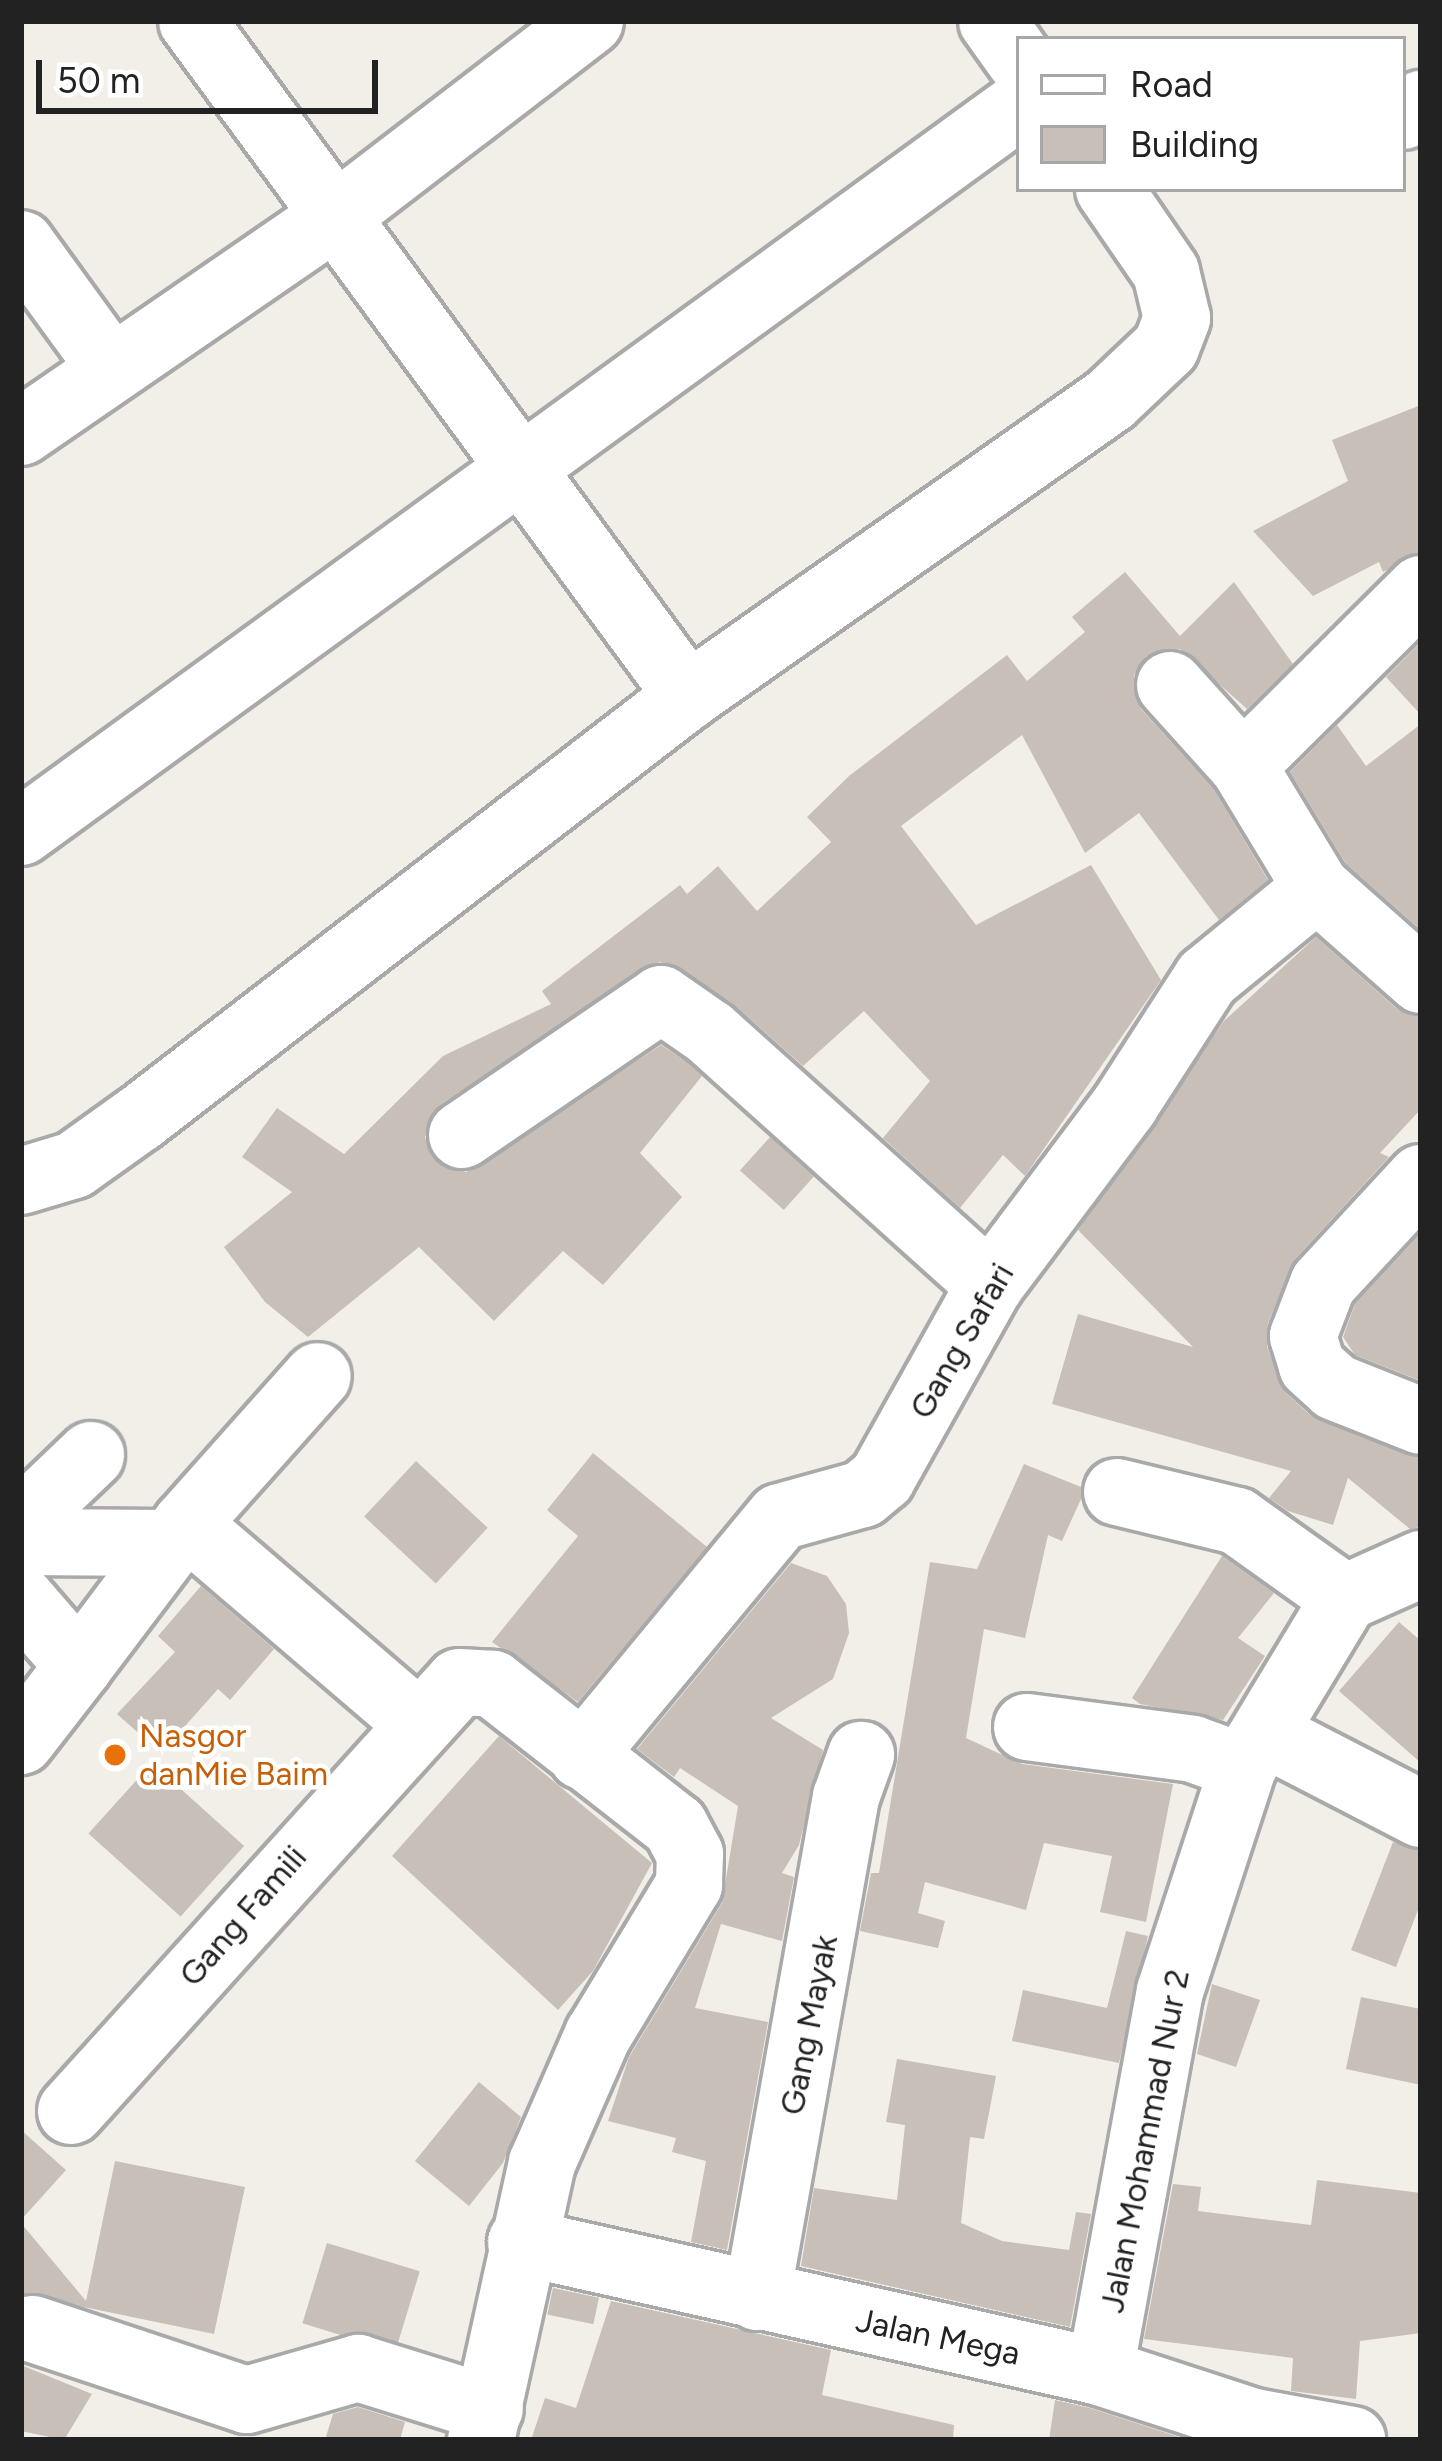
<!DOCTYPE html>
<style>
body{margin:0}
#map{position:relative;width:1442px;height:2461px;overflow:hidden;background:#f2efe9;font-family:Figtree,sans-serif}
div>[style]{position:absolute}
.building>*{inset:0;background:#c7bfb8;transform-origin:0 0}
.roads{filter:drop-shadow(3px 0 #a9a9a9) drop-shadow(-3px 0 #a9a9a9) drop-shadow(0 3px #a9a9a9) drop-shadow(0 -3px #a9a9a9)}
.minor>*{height:66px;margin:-33px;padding:0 33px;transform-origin:33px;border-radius:33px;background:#fff}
.dots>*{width:33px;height:33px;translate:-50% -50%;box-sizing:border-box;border:6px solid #fff;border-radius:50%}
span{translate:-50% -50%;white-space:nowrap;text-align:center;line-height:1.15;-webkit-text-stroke:9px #fff;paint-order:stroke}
.street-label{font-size:33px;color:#222}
.food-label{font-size:33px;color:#c56008}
.left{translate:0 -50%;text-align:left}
.frame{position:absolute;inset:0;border:24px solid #222;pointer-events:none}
.legend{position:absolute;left:1016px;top:36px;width:390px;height:156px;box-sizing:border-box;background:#fff;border:3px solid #a7a7a7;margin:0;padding:15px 21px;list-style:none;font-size:36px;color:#222}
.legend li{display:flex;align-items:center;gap:24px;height:60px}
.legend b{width:60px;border:3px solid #a7a7a7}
.scale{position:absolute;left:36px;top:60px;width:342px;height:54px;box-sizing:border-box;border:6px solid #222;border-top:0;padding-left:15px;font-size:36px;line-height:42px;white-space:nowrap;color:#222;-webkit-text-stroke:9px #fff;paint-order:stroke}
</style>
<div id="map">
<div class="building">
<div style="clip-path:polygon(1421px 405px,1421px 553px,1383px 572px,1379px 562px,1313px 596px,1253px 531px,1348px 481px,1332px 440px)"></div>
<div style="clip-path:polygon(1125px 572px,1180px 636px,1234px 582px,1293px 664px,1247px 709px,1180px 649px,1146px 656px,1134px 675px,1141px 709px,1213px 788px,1268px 880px,1219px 920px,1139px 813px,1085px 853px,1022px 735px,901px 826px,976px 925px,1091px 865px,1161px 980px,1025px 1176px,1003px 1155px,960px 1208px,883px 1138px,930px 1081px,864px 1011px,803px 1066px,731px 1002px,660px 962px,441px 1104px,425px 1137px,432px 1157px,466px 1172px,661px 1045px,687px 1062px,702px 1076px,640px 1153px,682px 1197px,603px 1285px,563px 1251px,494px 1321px,419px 1247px,308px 1337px,265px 1302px,224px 1247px,292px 1192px,242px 1157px,277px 1108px,344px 1154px,443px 1056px,551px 1004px,542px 991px,680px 885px,687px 894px,718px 866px,757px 911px,831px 842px,807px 817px,849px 776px,1007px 655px,1027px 681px,1085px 632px,1072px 617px)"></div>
<div style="clip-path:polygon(1421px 642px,1421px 715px,1386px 677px)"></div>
<div style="clip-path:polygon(1421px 724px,1421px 930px,1346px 864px,1290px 772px,1337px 725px,1366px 766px)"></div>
<div style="clip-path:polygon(1316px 937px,1396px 1008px,1421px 1016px,1421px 1109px,1380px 1153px,1389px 1157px,1295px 1259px,1268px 1323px,1267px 1347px,1286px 1393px,1310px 1415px,1421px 1458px,1421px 1527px,1410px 1529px,1348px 1478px,1333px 1525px,1288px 1511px,1269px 1498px,1291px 1471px,1052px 1404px,1078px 1314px,1193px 1347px,1078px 1230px,1224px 1021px)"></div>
<div style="left:770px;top:1137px;width:59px;height:45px;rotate:42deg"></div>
<div style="clip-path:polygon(1421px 1233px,1421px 1381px,1355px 1355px,1343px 1337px,1355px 1304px)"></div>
<div style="clip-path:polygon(593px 1453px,707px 1547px,578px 1702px,492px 1642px,578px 1536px,547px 1510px)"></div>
<div style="left:416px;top:1461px;width:98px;height:76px;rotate:43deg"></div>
<div style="clip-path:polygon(1024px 1464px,1081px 1487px,1081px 1499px,1062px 1541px,1048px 1535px,1025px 1638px,984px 1629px,966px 1738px,1022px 1764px,1173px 1784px,1146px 1922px,1100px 1912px,1112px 1856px,1044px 1843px,1026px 1910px,925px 1882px,918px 1913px,945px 1921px,938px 1948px,860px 1931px,871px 1873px,879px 1873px,930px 1562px,977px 1569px)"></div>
<div style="clip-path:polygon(1222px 1556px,1274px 1593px,1238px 1638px,1265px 1656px,1223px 1720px,1140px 1704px,1132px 1698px)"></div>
<div style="clip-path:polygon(791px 1563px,827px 1576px,846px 1604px,849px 1633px,833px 1679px,771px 1718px,823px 1750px,799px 1845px,782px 1873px,794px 1877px,782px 1941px,721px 1924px,695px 2008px,768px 2022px,727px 2250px,691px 2242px,706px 2161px,672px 2152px,676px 2138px,608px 2121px,629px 2057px,722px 1903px,738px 1806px,680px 1768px,674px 1777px,637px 1749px)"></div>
<div style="clip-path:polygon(201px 1586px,274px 1649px,230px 1700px,218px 1689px,161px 1753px,117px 1714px,175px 1652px,158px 1636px)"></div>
<div style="clip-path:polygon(1399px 1622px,1421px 1641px,1421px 1763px,1339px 1691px)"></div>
<div style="clip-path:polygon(499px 1736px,652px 1863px,593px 1971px,558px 2010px,392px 1856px)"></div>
<div style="left:152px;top:1763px;width:124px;height:95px;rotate:42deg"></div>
<div style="clip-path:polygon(1393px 1842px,1421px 1851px,1421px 1902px,1396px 1967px,1351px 1950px)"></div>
<div style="clip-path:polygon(1126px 1931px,1148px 1936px,1119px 2063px,1012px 2041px,1023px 1990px,1107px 2008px)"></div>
<div style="clip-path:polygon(1212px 1984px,1260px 2000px,1236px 2067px,1197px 2054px)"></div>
<div style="clip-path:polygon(1361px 1997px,1421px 2009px,1421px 2085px,1346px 2069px)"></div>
<div style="clip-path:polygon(897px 2059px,996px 2076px,984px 2139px,970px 2137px,961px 2223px,1002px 2241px,1069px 2250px,1076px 2212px,1091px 2214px,1070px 2327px,801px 2266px,814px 2188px,897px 2200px,905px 2125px,886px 2122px)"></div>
<div style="clip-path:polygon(479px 2082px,521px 2117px,503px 2163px,469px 2206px,415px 2161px)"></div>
<div style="clip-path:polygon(21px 2130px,66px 2170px,21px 2220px)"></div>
<div style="clip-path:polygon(115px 2161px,245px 2187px,214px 2334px,21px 2294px,21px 2223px,86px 2301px)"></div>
<div style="clip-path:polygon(1317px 2180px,1421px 2193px,1421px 2333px,1360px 2341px,1356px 2399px,1291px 2391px,1293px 2358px,1144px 2339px,1173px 2184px,1201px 2187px,1198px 2211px,1311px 2225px)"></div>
<div style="left:327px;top:2243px;width:97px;height:84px;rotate:17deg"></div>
<div style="left:553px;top:2288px;width:47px;height:27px;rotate:12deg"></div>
<div style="clip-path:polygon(611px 2301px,831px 2350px,822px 2395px,954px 2425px,953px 2440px,531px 2440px,545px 2398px,576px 2408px)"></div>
<div style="clip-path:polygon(21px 2365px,92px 2394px,64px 2440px,21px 2431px)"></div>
<div style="clip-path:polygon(1055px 2400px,1090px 2408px,1188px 2440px,1049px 2440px)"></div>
<div style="clip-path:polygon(358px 2407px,405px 2422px,400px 2440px,325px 2440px,333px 2414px)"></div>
</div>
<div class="roads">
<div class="minor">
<div style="left:192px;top:21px;width:838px;rotate:53.69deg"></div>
<div style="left:992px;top:21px;width:47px;rotate:54.6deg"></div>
<div style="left:1403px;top:116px;width:22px;rotate:-34deg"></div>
<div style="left:21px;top:244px;width:153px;rotate:54deg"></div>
<div style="left:21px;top:432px;width:387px;rotate:-34.5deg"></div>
<div style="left:340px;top:213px;width:315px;rotate:-37.5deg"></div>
<div style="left:1421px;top:589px;width:251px;rotate:135.2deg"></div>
<div style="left:1243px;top:766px;width:143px;rotate:58.8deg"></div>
<div style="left:1317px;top:888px;width:139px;rotate:41.5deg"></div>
<div style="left:1170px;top:685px;width:109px;rotate:48deg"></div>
<div style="left:21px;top:832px;width:1234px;rotate:-36.03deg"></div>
<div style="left:462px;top:1135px;width:241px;rotate:-34.3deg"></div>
<div style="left:661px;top:999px;width:60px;rotate:34.8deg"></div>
<div style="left:710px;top:1033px;width:377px;rotate:42deg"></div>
<div style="left:1421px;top:1178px;width:144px;rotate:132.8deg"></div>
<div style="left:1323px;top:1284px;width:56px;rotate:111deg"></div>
<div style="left:1303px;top:1336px;width:31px;rotate:73deg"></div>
<div style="left:1312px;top:1366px;width:31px;rotate:42deg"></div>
<div style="left:1335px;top:1387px;width:92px;rotate:21.6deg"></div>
<div style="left:21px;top:1181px;width:55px;rotate:-16.8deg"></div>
<div style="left:74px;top:1165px;width:81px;rotate:-35.5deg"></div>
<div style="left:140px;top:1118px;width:692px;rotate:-37.6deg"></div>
<div style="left:688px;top:696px;width:515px;rotate:-35.05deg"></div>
<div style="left:1110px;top:400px;width:77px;rotate:-43.4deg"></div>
<div style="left:1166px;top:347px;width:31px;rotate:-69deg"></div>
<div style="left:1177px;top:318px;width:47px;rotate:-103.4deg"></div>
<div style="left:1166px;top:272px;width:101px;rotate:-124.5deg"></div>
<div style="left:1117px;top:1492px;width:123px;rotate:13.6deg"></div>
<div style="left:1237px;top:1521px;width:133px;rotate:35.5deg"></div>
<div style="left:21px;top:1522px;width:97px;rotate:-43.7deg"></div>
<div style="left:186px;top:1524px;width:198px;rotate:-48.3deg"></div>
<div style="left:21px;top:1542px;width:148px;rotate:0.4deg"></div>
<div style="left:21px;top:1599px;width:89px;rotate:49.1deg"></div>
<div style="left:79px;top:1666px;width:95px;rotate:127.7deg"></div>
<div style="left:79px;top:1666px;width:178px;rotate:-53deg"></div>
<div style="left:186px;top:1524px;width:303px;rotate:40.6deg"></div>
<div style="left:1027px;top:1727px;width:167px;rotate:7.5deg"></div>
<div style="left:1193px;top:1749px;width:53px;rotate:19.8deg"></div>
<div style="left:1266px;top:1734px;width:174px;rotate:27.3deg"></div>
<div style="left:582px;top:1756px;width:310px;rotate:-50.4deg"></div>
<div style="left:780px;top:1517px;width:86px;rotate:-15.5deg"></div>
<div style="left:863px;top:1494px;width:25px;rotate:-40deg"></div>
<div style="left:882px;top:1478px;width:221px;rotate:-60.8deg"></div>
<div style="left:990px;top:1285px;width:225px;rotate:-53.1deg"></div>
<div style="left:1125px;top:1105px;width:151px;rotate:-57.2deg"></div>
<div style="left:1207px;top:978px;width:142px;rotate:-39.3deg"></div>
<div style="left:71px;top:2111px;width:578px;rotate:-47.87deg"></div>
<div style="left:459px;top:1682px;width:34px;rotate:3deg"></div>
<div style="left:493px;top:1684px;width:231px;rotate:38deg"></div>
<div style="left:675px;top:1826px;width:32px;rotate:62deg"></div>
<div style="left:690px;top:1854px;width:31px;rotate:92deg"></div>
<div style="left:689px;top:1885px;width:175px;rotate:121.2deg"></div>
<div style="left:598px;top:2035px;width:140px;rotate:113.6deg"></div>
<div style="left:542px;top:2163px;width:284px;rotate:102.4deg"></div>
<div style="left:521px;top:2242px;width:593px;rotate:12.65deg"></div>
<div style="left:1100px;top:2372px;width:162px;rotate:18deg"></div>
<div style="left:1254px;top:2422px;width:100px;rotate:10.4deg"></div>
<div style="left:757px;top:2297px;width:508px;rotate:-79.91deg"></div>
<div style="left:846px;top:1797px;width:45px;rotate:-70.3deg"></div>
<div style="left:33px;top:2329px;width:225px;rotate:18.4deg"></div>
<div style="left:247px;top:2400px;width:116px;rotate:-16.1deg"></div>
<div style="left:358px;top:2368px;width:138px;rotate:17.3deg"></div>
<div style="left:1100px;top:2372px;width:387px;rotate:-79.6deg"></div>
<div style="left:1170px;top:1991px;width:236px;rotate:-71.9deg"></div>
<div style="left:1243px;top:1767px;width:197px;rotate:-58.9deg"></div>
<div style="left:1345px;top:1598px;width:83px;rotate:-24.1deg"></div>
</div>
</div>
<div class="dots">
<div style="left:115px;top:1755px;background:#e8710a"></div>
</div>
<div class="street-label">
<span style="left:962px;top:1341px;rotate:-60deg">Gang Safari</span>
<span style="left:243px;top:1916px;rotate:-49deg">Gang Famili</span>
<span style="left:809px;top:2025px;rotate:-79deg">Gang Mayak</span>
<span style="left:1145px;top:2141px;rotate:-79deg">Jalan Mohammad Nur 2</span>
<span style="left:938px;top:2337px;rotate:12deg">Jalan Mega</span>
</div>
<div class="food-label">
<span class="left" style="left:139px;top:1755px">Nasgor<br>danMie Baim</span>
</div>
<div class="frame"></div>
<ul class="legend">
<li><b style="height:15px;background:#fff"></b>Road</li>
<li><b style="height:33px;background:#c7bfb8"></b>Building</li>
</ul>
<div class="scale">50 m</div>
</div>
